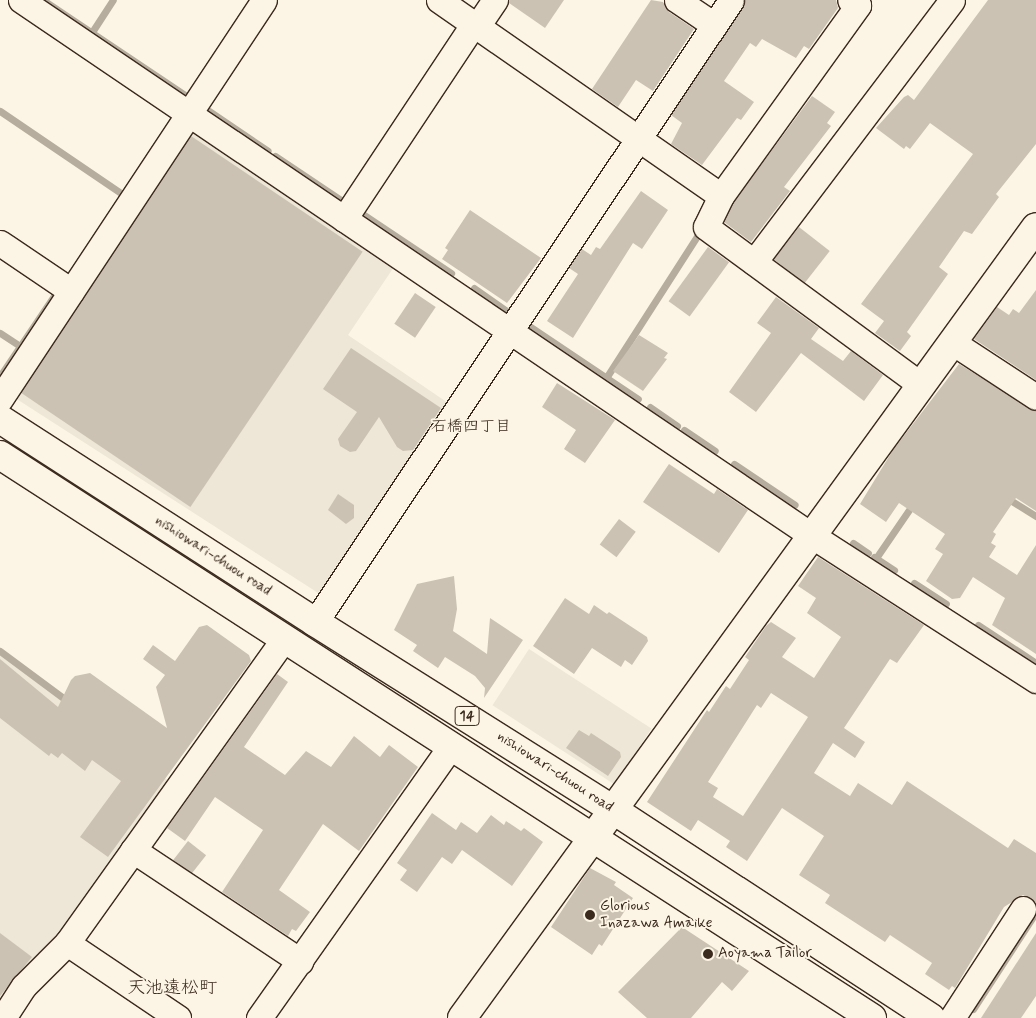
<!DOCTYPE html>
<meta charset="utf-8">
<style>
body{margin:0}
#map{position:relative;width:1036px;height:1018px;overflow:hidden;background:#fcf5e5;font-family:Mynerve,"Klee One",sans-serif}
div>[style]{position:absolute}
.built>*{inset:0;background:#eee6d6;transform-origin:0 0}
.stream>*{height:7px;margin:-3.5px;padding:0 3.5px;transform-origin:3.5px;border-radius:3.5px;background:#b7ad9e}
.building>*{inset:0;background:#ccc2b3;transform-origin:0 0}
.roads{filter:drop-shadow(1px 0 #3b2a1e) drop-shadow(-1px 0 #3b2a1e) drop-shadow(0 1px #3b2a1e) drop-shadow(0 -1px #3b2a1e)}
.minor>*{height:25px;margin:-12.5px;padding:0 12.5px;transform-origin:12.5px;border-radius:12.5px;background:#fcf5e5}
.tertiary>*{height:28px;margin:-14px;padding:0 14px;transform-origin:14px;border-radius:14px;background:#fcf5e5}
.primary>*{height:28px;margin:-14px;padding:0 14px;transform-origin:14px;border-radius:14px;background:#fcf5e5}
.dots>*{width:14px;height:14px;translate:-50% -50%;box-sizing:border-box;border:2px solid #fcf5e5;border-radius:50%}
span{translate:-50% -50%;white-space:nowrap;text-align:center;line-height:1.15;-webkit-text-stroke:4px #fcf5e5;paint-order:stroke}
.shield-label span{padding:1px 4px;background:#fcf5e5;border:1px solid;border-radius:4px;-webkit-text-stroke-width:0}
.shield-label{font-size:14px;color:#3b2a1e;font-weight:700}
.street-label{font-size:15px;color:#3b2a1e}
.poi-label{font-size:15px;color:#3b2a1e}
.left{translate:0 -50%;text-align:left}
.neighbourhood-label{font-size:16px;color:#3b2a1e}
.quarter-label{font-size:18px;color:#3b2a1e}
</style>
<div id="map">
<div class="built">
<div style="clip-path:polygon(193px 127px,396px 264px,348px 335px,454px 407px,326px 598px,12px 396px)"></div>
<div style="left:529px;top:649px;width:146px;height:67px;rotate:33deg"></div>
<div style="clip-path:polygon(0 654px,174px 785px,69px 931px,0 1006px)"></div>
</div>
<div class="stream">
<div style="left:43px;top:0;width:171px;rotate:33.8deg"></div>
<div style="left:92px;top:32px;width:38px;rotate:-57deg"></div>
<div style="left:203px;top:107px;width:78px;rotate:34.1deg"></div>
<div style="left:0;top:111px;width:148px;rotate:34.2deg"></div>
<div style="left:275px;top:156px;width:83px;rotate:33.7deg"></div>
<div style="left:358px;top:211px;width:112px;rotate:33.7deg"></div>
<div style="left:474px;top:288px;width:42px;rotate:35.2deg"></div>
<div style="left:529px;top:326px;width:131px;rotate:33.8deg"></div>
<div style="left:0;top:333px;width:24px;rotate:33deg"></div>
<div style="left:0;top:376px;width:99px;rotate:-56.1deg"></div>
<div style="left:606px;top:378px;width:176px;rotate:-57.3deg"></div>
<div style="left:650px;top:407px;width:33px;rotate:35deg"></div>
<div style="left:684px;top:430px;width:37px;rotate:34deg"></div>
<div style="left:734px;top:464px;width:73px;rotate:33.9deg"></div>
<div style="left:1007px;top:498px;width:34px;rotate:32deg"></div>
<div style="left:853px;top:543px;width:18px;rotate:34deg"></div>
<div style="left:874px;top:557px;width:24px;rotate:33deg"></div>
<div style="left:876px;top:558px;width:65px;rotate:-55.6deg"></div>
<div style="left:914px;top:583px;width:38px;rotate:33deg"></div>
<div style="left:978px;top:625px;width:69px;rotate:33.2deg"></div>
<div style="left:0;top:651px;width:87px;rotate:36.6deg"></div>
<div style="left:973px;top:1009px;width:116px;rotate:-57deg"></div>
</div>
<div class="building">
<div style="clip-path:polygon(509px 0,564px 0,545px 28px,509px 3px)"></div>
<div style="clip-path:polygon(651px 0,663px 2px,669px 12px,694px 29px,653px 91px,636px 80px,618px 107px,592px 89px)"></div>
<div style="clip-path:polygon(745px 0,836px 0,838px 8px,809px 49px,804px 46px,796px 58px,762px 39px,756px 47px,750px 43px,724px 81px,754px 102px,741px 120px,737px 118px,702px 165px,671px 144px,682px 123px,671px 115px)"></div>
<div style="clip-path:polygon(988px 0,1036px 0,1036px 144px,996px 194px,999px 197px,972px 234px,964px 231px,939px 267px,948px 274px,907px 332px,911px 336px,900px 351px,875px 333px,884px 321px,861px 304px,973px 154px,930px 123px,910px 149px,906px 146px,904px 149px,876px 128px,904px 97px,908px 95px,914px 100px)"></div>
<div style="clip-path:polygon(812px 96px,835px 112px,827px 123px,831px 126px,784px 187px,790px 191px,751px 242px,724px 222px,733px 203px)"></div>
<div style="left:191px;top:136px;width:207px;height:308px;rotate:34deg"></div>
<div style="clip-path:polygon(641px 191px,668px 210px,642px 249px,633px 243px,573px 338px,547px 321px,578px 274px,569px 268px,582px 249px,591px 255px,596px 247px,600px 249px)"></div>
<div style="clip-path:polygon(470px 210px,541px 258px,507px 303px,442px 259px,448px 250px,445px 248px)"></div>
<div style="left:799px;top:227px;width:39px;height:41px;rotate:38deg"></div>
<div style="left:708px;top:247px;width:26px;height:67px;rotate:36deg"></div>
<div style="clip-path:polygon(1036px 290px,1036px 380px,974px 339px,997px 307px,1009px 315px,1013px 309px,1019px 313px)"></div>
<div style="left:415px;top:293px;width:25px;height:37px;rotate:34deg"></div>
<div style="clip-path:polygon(776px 297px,819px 328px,811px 339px,843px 361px,851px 351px,883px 375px,864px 401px,801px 353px,756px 412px,729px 392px,771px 333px,757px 323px)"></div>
<div style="clip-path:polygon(639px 335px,668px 353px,664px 358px,667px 359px,643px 391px,613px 371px)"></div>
<div style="clip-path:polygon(351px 348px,441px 408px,413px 450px,403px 451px,397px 447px,379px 417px,356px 451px,350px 452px,340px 446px,338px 439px,357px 412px,323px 389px)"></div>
<div style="clip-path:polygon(959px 364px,1036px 411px,1036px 511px,1016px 498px,993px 532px,996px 534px,991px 543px,996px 546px,989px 557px,1017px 575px,1036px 545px,1036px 654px,992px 625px,1005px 598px,973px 577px,960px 598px,952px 599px,926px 581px,943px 554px,935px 549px,945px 534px,899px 503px,886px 522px,860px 504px,893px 450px)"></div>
<div style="clip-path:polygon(557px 383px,615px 420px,585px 463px,564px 449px,576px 430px,542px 407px)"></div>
<div style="clip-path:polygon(669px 464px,714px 494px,717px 489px,748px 510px,719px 553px,643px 502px)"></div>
<div style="clip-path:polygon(338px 494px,354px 505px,354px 518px,346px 524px,328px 510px)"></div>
<div style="left:619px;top:519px;width:21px;height:32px;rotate:37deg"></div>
<div style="clip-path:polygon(evenodd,818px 557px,924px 625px,897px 663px,890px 659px,844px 728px,865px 742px,855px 758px,833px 743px,814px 773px,850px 796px,858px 783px,892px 805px,907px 781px,1008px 848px,1014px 839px,1036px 853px,1036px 903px,1023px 895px,1004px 907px,955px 988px,952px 986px,949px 990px,925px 974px,932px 963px,890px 935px,885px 942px,825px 903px,830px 895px,799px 875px,824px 836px,782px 808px,747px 861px,726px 847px,730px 841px,698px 820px,691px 831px,647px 802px,707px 710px,709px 712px,726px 686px,730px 689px,749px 660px,745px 657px,766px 626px,771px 622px,796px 638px,782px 657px,814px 678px,841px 637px,807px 613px,816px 598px,798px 586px,818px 557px,771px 693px,808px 717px,743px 816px,713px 797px,718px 788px,708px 782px,757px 705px,761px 708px,771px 693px)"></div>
<div style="clip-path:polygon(454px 576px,457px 609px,453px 631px,487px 654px,490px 618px,523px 640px,484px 698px,485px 688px,475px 676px,445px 657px,438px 668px,413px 651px,417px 645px,394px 630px,417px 584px)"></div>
<div style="clip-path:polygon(565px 598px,589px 614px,594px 605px,607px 614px,609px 612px,647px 637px,648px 641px,632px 665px,625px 660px,621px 667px,592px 648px,574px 674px,533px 646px)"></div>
<div style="clip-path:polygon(207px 625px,249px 655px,251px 661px,108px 857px,80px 837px,121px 781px,92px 760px,85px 771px,62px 753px,58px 758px,51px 753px,49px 756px,0 718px,0 659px,58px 707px,71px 680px,75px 676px,90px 673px,167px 728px,156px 687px,165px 675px,143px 659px,153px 645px,175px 661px,199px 627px)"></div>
<div style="clip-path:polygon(277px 674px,288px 682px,244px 747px,285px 775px,306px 751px,331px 767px,354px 736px,380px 757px,389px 745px,418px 767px,359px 851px,323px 824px,279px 890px,310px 912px,296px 931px,292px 929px,288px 936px,222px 892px,263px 830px,215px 797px,185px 841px,167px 828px)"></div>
<div style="clip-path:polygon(579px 730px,589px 736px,591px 733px,620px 752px,621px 757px,608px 776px,566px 748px)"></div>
<div style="clip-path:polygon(432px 813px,456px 830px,461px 822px,477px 833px,491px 815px,504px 825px,506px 821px,521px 831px,524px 828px,543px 842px,512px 886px,462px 850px,452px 864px,442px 857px,417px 892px,400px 880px,407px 870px,397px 863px)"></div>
<div style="left:188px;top:841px;width:23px;height:24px;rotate:38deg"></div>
<div style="clip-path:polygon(590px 868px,616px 882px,614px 885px,633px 898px,602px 946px,599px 944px,592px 955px,551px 927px)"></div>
<div style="clip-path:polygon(682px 927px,749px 971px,732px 991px,722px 982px,691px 1018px,647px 1018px,618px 992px)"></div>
<div style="clip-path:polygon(0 933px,32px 957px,0 996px)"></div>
<div style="clip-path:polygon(1036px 933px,1036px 996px,1021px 1018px,981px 1018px)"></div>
</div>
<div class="roads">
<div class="minor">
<div style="left:21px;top:0;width:954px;rotate:34.11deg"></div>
<div style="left:811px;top:535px;width:268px;rotate:32.8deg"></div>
<div style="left:439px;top:0;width:343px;rotate:34.8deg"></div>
<div style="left:721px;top:196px;width:34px;rotate:116deg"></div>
<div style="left:706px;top:227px;width:267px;rotate:36.3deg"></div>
<div style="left:677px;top:0;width:45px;rotate:34deg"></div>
<div style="left:476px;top:28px;width:34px;rotate:-56deg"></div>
<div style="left:721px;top:196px;width:235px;rotate:-54.3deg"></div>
<div style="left:858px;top:5px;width:9px;rotate:-148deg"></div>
<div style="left:344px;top:219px;width:233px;rotate:-56.4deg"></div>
<div style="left:0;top:243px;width:86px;rotate:34.1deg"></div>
<div style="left:754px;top:262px;width:328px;rotate:-52.9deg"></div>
<div style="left:952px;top:342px;width:100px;rotate:33.2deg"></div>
<div style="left:0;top:399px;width:478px;rotate:-56.5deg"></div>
<div style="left:315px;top:622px;width:748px;rotate:-56.22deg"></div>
<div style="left:133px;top:850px;width:201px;rotate:33.6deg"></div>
<div style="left:67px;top:943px;width:134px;rotate:34deg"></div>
<div style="left:3px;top:1018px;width:38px;rotate:-57deg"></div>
<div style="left:24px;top:986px;width:61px;rotate:-45deg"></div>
<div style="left:67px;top:943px;width:374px;rotate:-54.5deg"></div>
<div style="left:259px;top:1018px;width:332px;rotate:-54.8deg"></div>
<div style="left:952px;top:1018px;width:130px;rotate:-56.9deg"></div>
</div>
<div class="tertiary">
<div style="left:462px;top:1018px;width:977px;rotate:-54.03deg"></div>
</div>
<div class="primary">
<div style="left:0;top:419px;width:375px;rotate:32.8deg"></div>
<div style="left:315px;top:622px;width:351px;rotate:32.2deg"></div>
<div style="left:612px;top:809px;width:381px;rotate:33.2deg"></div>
<div style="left:0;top:455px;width:1038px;rotate:32.85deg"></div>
</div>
</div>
<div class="dots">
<div style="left:590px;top:915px;background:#3b2a1e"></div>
<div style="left:708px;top:954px;background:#3b2a1e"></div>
</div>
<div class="shield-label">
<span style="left:467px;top:716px">14</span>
</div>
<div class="street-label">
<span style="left:213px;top:556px;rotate:33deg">nishiowari-chuou road</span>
<span style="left:555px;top:772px;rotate:33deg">nishiowari-chuou road</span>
</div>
<div class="poi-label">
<span class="left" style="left:600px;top:915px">Glorious<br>Inazawa Amaike</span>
<span class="left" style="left:718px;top:954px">Aoyama Tailor</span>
</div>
<div class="neighbourhood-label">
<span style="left:471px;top:427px">石橋四丁目</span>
</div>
<div class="quarter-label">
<span style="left:172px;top:988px">天池遠松町</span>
</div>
</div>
